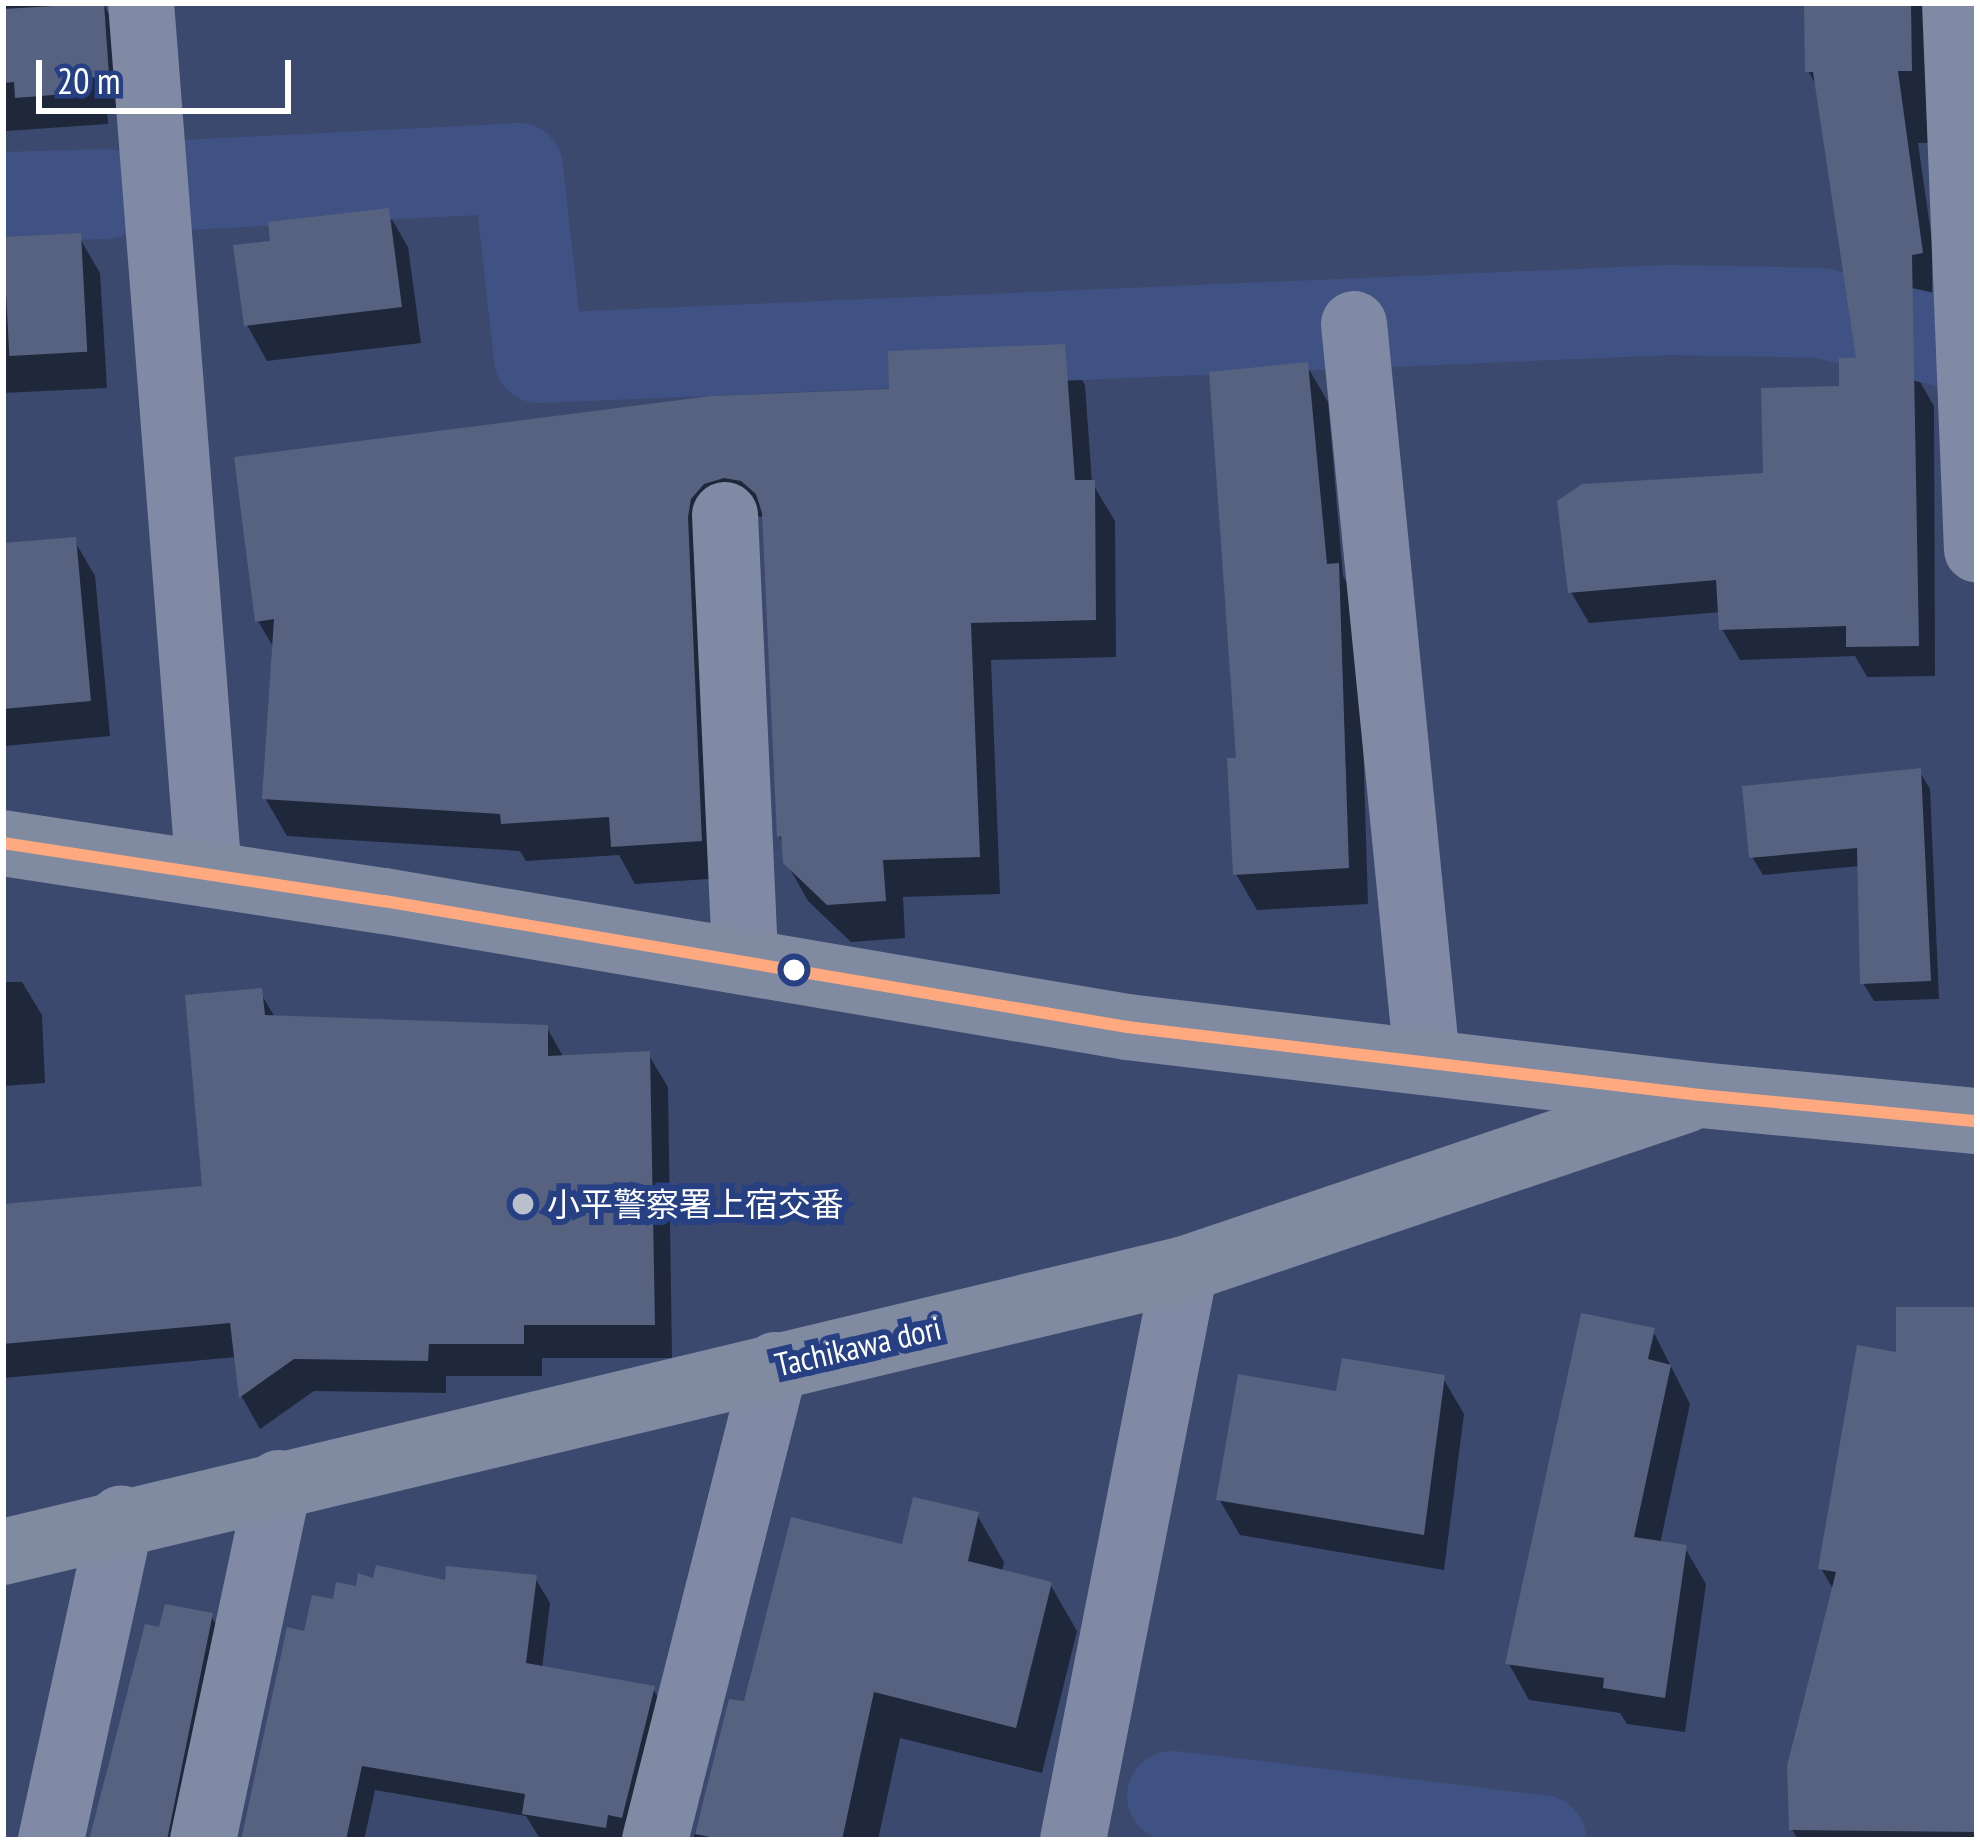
<!DOCTYPE html>
<meta charset="utf-8">
<style>
body{margin:0}
#map{position:relative;width:1980px;height:1843px;overflow:hidden;background:#3b496e;font-family:"PT Sans Narrow","Noto Sans JP",sans-serif}
div>[style]{position:absolute}
.shadow>*{inset:0;background:#0007}
.canal>*{height:90px;margin:-45px;padding:0 45px;transform-origin:45px;border-radius:45px;background:#405283}
.building>*{inset:0;background:#56627f;transform-origin:0 0}
.minor>*{height:66px;margin:-33px;padding:0 33px;transform-origin:33px;border-radius:33px;background:#818aa4}
.major>*{height:66px;margin:-33px;padding:0 33px;transform-origin:33px;border-radius:33px;background:#808aa1}
.bus-1>*{height:12px;margin:-6px;padding:0 6px;transform-origin:6px;border-radius:6px;background:#ffa980}
.dots>*{width:33px;height:33px;translate:-50% -50%;box-sizing:border-box;border:6px solid #264083;border-radius:50%}
span{translate:-50% -50%;white-space:nowrap;text-align:center;line-height:1.15;-webkit-text-stroke:12px #264083;paint-order:stroke}
.poi-label{font-size:33px;color:#fff}
.left{translate:0 -50%;text-align:left}
.street-label{font-size:33px;color:#fff}
.frame{position:absolute;inset:0;border:6px solid #fff;pointer-events:none}
.scale{position:absolute;left:36px;top:60px;width:255px;height:54px;box-sizing:border-box;border:6px solid #fff;border-top:0;padding-left:15px;font-size:36px;line-height:42px;white-space:nowrap;color:#fff;-webkit-text-stroke:9px #264083;paint-order:stroke}
</style>
<div id="map">
<div class="shadow">
<div style="clip-path:polygon(3px 3px,103px 3px,121px 37px,126px 107px,107px 110px,108px 124px,6px 131px,3px 141px)"></div>
<div style="clip-path:polygon(1807px 3px,1948px 3px,1937px 143px,1918px 143px,1932px 241px,1932px 356px,1871px 357px,1819px 90px,1808px 71px)"></div>
<div style="clip-path:polygon(387px 211px,408px 247px,421px 343px,267px 361px,247px 325px,274px 243px)"></div>
<div style="clip-path:polygon(79px 237px,100px 273px,107px 388px,3px 393px,3px 241px)"></div>
<div style="clip-path:polygon(1063px 347px,1085px 385px,1092px 483px,1115px 521px,1116px 657px,991px 660px,1000px 894px,903px 897px,905px 938px,851px 942px,808px 901px,786px 862px,780px 836px,766px 518px,747px 514px,722px 878px,635px 884px,619px 855px,526px 861px,520px 851px,287px 836px,265px 798px,275px 650px,258px 621px,892px 392px)"></div>
<div style="clip-path:polygon(1842px 352px,1916px 375px,1934px 406px,1935px 676px,1867px 677px,1855px 656px,1740px 660px,1722px 629px,1721px 612px,1589px 623px,1571px 592px,1766px 476px,1842px 389px)"></div>
<div style="clip-path:polygon(1307px 366px,1328px 402px,1343px 576px,1359px 603px,1368px 904px,1257px 910px,1236px 874px,1239px 761px)"></div>
<div style="clip-path:polygon(74px 540px,95px 576px,110px 736px,5px 746px,3px 546px)"></div>
<div style="clip-path:polygon(1920px 772px,1930px 789px,1939px 999px,1874px 1001px,1863px 983px,1860px 866px,1763px 875px,1752px 857px)"></div>
<div style="clip-path:polygon(3px 982px,22px 982px,42px 1015px,45px 1083px,3px 1086px)"></div>
<div style="clip-path:polygon(260px 992px,276px 1019px,547px 1028px,564px 1058px,648px 1054px,668px 1087px,672px 1358px,542px 1358px,542px 1376px,446px 1376px,446px 1393px,314px 1391px,260px 1429px,242px 1397px,237px 1357px,3px 1378px,3px 1207px,205px 1189px)"></div>
<div style="clip-path:polygon(1899px 1310px,1977px 1310px,1977px 1840px,1798px 1840px,1792px 1829px,1834px 1591px,1821px 1568px,1899px 1356px)"></div>
<div style="clip-path:polygon(1653px 1331px,1690px 1404px,1660px 1544px,1685px 1548px,1706px 1584px,1685px 1732px,1627px 1724px,1620px 1713px,1529px 1700px,1509px 1664px)"></div>
<div style="clip-path:polygon(1443px 1378px,1464px 1414px,1444px 1570px,1240px 1535px,1219px 1499px,1338px 1394px)"></div>
<div style="clip-path:polygon(977px 1515px,1004px 1562px,1002px 1572px,1050px 1584px,1077px 1631px,1042px 1773px,900px 1738px,878px 1840px,693px 1840px,732px 1702px,746px 1705px,904px 1547px)"></div>
<div style="clip-path:polygon(535px 1578px,550px 1603px,542px 1669px,653px 1689px,668px 1714px,636px 1840px,540px 1839px,526px 1816px,375px 1790px,364px 1840px,244px 1840px,306px 1634px,335px 1602px,358px 1590px)"></div>
<div style="clip-path:polygon(211px 1616px,226px 1641px,183px 1840px,96px 1840px,161px 1631px)"></div>
</div>
<div class="canal">
<div style="left:184px;top:185px;width:334px;rotate:-2.9deg"></div>
<div style="left:518px;top:168px;width:191px;rotate:83.7deg"></div>
<div style="left:539px;top:358px;width:1132px;rotate:-2.43deg"></div>
<div style="left:1670px;top:310px;width:150px;rotate:1.1deg"></div>
<div style="left:1820px;top:313px;width:161px;rotate:12.9deg"></div>
<div style="left:3px;top:197px;width:103px;rotate:-1.7deg"></div>
<div style="left:1172px;top:1796px;width:372px;rotate:6.8deg"></div>
</div>
<div class="building">
<div style="clip-path:polygon(104px 3px,109px 75px,90px 78px,91px 92px,15px 98px,14px 82px,3px 83px,3px 9px)"></div>
<div style="clip-path:polygon(1804px 3px,1911px 3px,1912px 71px,1898px 71px,1923px 253px,1912px 255px,1919px 646px,1846px 647px,1846px 626px,1719px 630px,1716px 580px,1568px 593px,1557px 501px,1582px 484px,1763px 473px,1761px 388px,1839px 386px,1839px 358px,1856px 358px,1813px 72px,1805px 72px)"></div>
<div style="clip-path:polygon(389px 208px,402px 307px,244px 326px,233px 245px,270px 241px,268px 222px)"></div>
<div style="left:81px;top:233px;width:119px;height:78px;rotate:87deg"></div>
<div style="clip-path:polygon(1065px 344px,1075px 480px,1095px 480px,1096px 620px,971px 623px,980px 857px,883px 860px,886px 901px,827px 905px,783px 863px,781px 836px,777px 837px,762px 513px,756px 494px,741px 481px,724px 478px,704px 484px,691px 499px,688px 517px,702px 841px,611px 847px,609px 817px,501px 824px,500px 814px,262px 799px,274px 619px,255px 622px,234px 457px,711px 396px,889px 389px,888px 351px)"></div>
<div style="clip-path:polygon(1308px 362px,1327px 564px,1339px 563px,1349px 868px,1233px 875px,1227px 758px,1236px 758px,1209px 372px)"></div>
<div style="clip-path:polygon(76px 537px,91px 701px,3px 709px,3px 543px)"></div>
<div style="clip-path:polygon(1921px 768px,1931px 981px,1860px 984px,1857px 848px,1749px 858px,1742px 786px)"></div>
<div style="clip-path:polygon(262px 988px,265px 1015px,548px 1025px,548px 1056px,650px 1051px,655px 1325px,524px 1325px,524px 1344px,429px 1344px,428px 1361px,294px 1359px,239px 1398px,230px 1323px,3px 1344px,3px 1204px,202px 1186px,185px 995px)"></div>
<div style="clip-path:polygon(1896px 1307px,1977px 1307px,1975px 1832px,1789px 1830px,1787px 1766px,1836px 1572px,1818px 1569px,1857px 1345px,1896px 1352px)"></div>
<div style="clip-path:polygon(1581px 1313px,1655px 1328px,1648px 1359px,1671px 1365px,1634px 1537px,1687px 1545px,1665px 1698px,1603px 1688px,1604px 1678px,1505px 1664px)"></div>
<div style="clip-path:polygon(1342px 1358px,1445px 1375px,1424px 1535px,1216px 1500px,1238px 1374px,1336px 1391px)"></div>
<div style="clip-path:polygon(913px 1497px,979px 1512px,968px 1561px,1052px 1582px,1016px 1728px,874px 1692px,842px 1840px,725px 1840px,695px 1834px,729px 1699px,744px 1701px,791px 1517px,902px 1544px)"></div>
<div style="clip-path:polygon(376px 1565px,445px 1580px,446px 1566px,537px 1575px,526px 1663px,655px 1686px,622px 1818px,608px 1815px,606px 1828px,522px 1814px,525px 1794px,362px 1766px,346px 1840px,241px 1840px,287px 1627px,304px 1631px,312px 1595px,333px 1599px,336px 1582px,356px 1586px,358px 1573px,373px 1578px)"></div>
<div style="clip-path:polygon(165px 1604px,213px 1613px,167px 1840px,89px 1840px,145px 1624px,159px 1627px)"></div>
</div>
<div class="minor">
<div style="left:141px;top:3px;width:874px;rotate:85.54deg"></div>
<div style="left:1955px;top:3px;width:547px;rotate:87.7deg"></div>
<div style="left:1354px;top:324px;width:741px;rotate:84.34deg"></div>
<div style="left:725px;top:515px;width:446px;rotate:87.4deg"></div>
<div style="left:51px;top:1840px;width:329px;rotate:-77.7deg"></div>
<div style="left:203px;top:1840px;width:365px;rotate:-78deg"></div>
<div style="left:655px;top:1840px;width:490px;rotate:-75.8deg"></div>
<div style="left:1073px;top:1840px;width:582px;rotate:-78.9deg"></div>
</div>
<div class="major">
<div style="left:3px;top:843px;width:385px;rotate:8.7deg"></div>
<div style="left:384px;top:901px;width:754px;rotate:9.62deg"></div>
<div style="left:1127px;top:1027px;width:577px;rotate:6.77deg"></div>
<div style="left:1700px;top:1095px;width:278px;rotate:5.4deg"></div>
<div style="left:3px;top:1552px;width:1215px;rotate:-13.46deg"></div>
<div style="left:1185px;top:1269px;width:528px;rotate:-18.68deg"></div>
</div>
<div class="bus-1">
<div style="left:3px;top:843px;width:385px;rotate:8.7deg"></div>
<div style="left:384px;top:901px;width:754px;rotate:9.62deg"></div>
<div style="left:1127px;top:1027px;width:577px;rotate:6.77deg"></div>
<div style="left:1700px;top:1095px;width:278px;rotate:5.4deg"></div>
</div>
<div class="dots">
<div style="left:794px;top:970px;background:#fff"></div>
<div style="left:523px;top:1204px;background:#babfcc"></div>
</div>
<div class="poi-label">
<span class="left" style="left:547px;top:1204px">小平警察署上宿交番</span>
</div>
<div class="street-label">
<span style="left:858px;top:1346px;rotate:-13deg">Tachikawa dori</span>
</div>
<div class="frame"></div>
<div class="scale">20 m</div>
</div>
